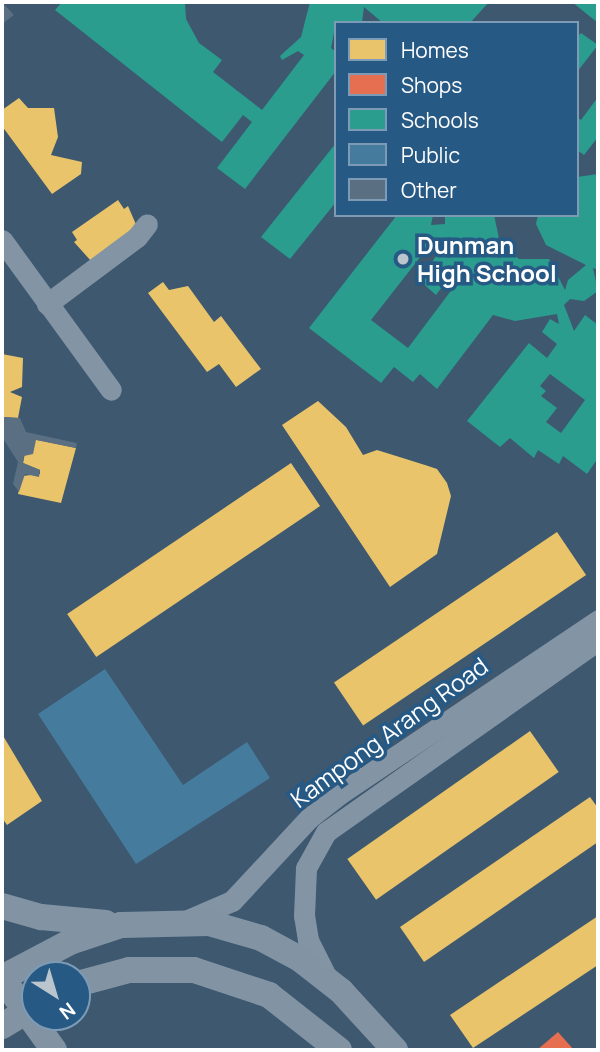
<!DOCTYPE html>
<style>
body{margin:0}
#map{position:relative;width:600px;height:1052px;overflow:hidden;background:#3d586f;font-family:Manrope,sans-serif}
div>[style]{position:absolute}
.homes>*{inset:0;background:#e9c46a;transform-origin:0 0}
.shops>*{inset:0;background:#e76f51}
.schools>*{inset:0;background:#2a9d8f}
.public>*{inset:0;background:#457b9d}
.building>*{inset:0;background:#5a6f82}
.minor>*{height:21px;margin:-10.5px;padding:0 10.5px;transform-origin:10.5px;border-radius:10.5px;background:#8394a5}
.major>*{height:26px;margin:-13px;padding:0 13px;transform-origin:13px;border-radius:13px;background:#8294a3}
.dots>*{width:19px;height:19px;translate:-50% -50%;box-sizing:border-box;border:4px solid #275985;border-radius:50%}
span{translate:-50% -50%;white-space:nowrap;text-align:center;line-height:1.15;-webkit-text-stroke:7px #275985;paint-order:stroke}
.poi-label{font-size:24px;color:#fff;font-weight:700}
.left{translate:0 -50%;text-align:left}
.street-label{font-size:24px;color:#fff}
.frame{position:absolute;inset:0;border:4px solid #fff;pointer-events:none}
.legend{position:absolute;left:334px;top:21px;width:245px;height:196px;box-sizing:border-box;background:#275985;border:2px solid #7d9bb6;margin:0;padding:9px 12px;list-style:none;font-size:21px;color:#fff}
.legend li{display:flex;align-items:center;gap:14px;height:35px}
.legend b{width:35px;border:2px solid #7d9bb6}
.north{position:absolute;left:21px;top:961px;width:70px;height:70px;box-sizing:border-box;background:#275985;border:2px solid #7d9bb6;border-radius:50%;rotate:143deg;font-size:19px;font-weight:700;line-height:28px;text-align:center;color:#fff}
.north::after{content:'';display:block;margin:auto;width:24px;height:32px;background:#bbc5cd;clip-path:polygon(50% 0,100% 100%,50% 72%,0 100%)}
</style>
<div id="map">
<div class="homes">
<div style="clip-path:polygon(19px 98px,28px 108px,54px 108px,58px 137px,51px 155px,82px 162px,81px 174px,52px 194px,2px 126px,2px 110px)"></div>
<div style="clip-path:polygon(118px 200px,124px 209px,128px 206px,138px 229px,91px 261px,74px 242px,77px 240px,72px 232px)"></div>
<div style="clip-path:polygon(163px 282px,169px 290px,188px 286px,214px 322px,221px 316px,261px 369px,236px 387px,219px 364px,207px 372px,148px 293px)"></div>
<div style="clip-path:polygon(2px 354px,23px 358px,22px 387px,10px 392px,22px 397px,18px 418px,2px 417px)"></div>
<div style="clip-path:polygon(318px 401px,346px 427px,363px 455px,377px 450px,425px 465px,437px 469px,447px 483px,451px 496px,437px 554px,390px 587px,282px 425px)"></div>
<div style="clip-path:polygon(28px 438px,76px 448px,61px 503px,18px 494px,22px 476px,40px 474px,40px 470px,23px 463px)"></div>
<div style="left:291px;top:463px;width:52px;height:270px;rotate:56deg"></div>
<div style="left:557px;top:532px;width:52px;height:269px;rotate:56deg"></div>
<div style="left:530px;top:731px;width:50px;height:223px;rotate:55deg"></div>
<div style="clip-path:polygon(2px 734px,42px 801px,7px 825px,2px 818px)"></div>
<div style="clip-path:polygon(590px 797px,598px 808px,598px 842px,424px 962px,400px 927px)"></div>
<div style="clip-path:polygon(598px 916px,598px 965px,473px 1048px,450px 1015px)"></div>
</div>
<div class="shops">
<div style="clip-path:polygon(558px 1032px,574px 1050px,537px 1050px)"></div>
</div>
<div class="schools">
<div style="clip-path:polygon(62px 2px,185px 2px,186px 19px,199px 43px,222px 60px,213px 72px,262px 110px,304px 55px,298px 51px,282px 60px,280px 56px,301px 37px,310px 2px,489px 2px,470px 23px,383px 23px,364px 7px,362px 23px,336px 23px,331px 48px,336px 52px,336px 71px,245px 189px,217px 168px,252px 122px,243px 115px,222px 142px,55px 10px)"></div>
<div style="clip-path:polygon(572px 2px,598px 2px,598px 23px)"></div>
<div style="clip-path:polygon(581px 33px,598px 45px,577px 72px,577px 37px)"></div>
<div style="clip-path:polygon(598px 97px,598px 137px,584px 155px,577px 150px,577px 117px,581px 120px)"></div>
<div style="clip-path:polygon(336px 143px,336px 202px,290px 259px,261px 237px)"></div>
<div style="clip-path:polygon(evenodd,598px 174px,598px 270px,593px 268px,598px 291px,584px 301px,570px 299px,564px 305px,574px 331px,585px 315px,598px 325px,598px 458px,587px 474px,563px 456px,559px 464px,538px 450px,534px 458px,510px 438px,500px 447px,467px 421px,529px 343px,547px 358px,557px 344px,542px 332px,550px 319px,559px 324px,557px 314px,515px 321px,493px 315px,437px 389px,420px 374px,413px 382px,394px 367px,381px 383px,309px 328px,397px 215px,433px 215px,431px 225px,445px 224px,445px 215px,494px 215px,500px 243px,519px 259px,549px 259px,565px 290px,568px 280px,586px 265px,546px 245px,536px 224px,538px 215px,577px 215px,577px 177px,598px 174px,436px 237px,442px 248px,419px 280px,436px 295px,451px 275px,456px 284px,408px 348px,371px 320px,436px 237px,598px 174px,550px 374px,585px 400px,561px 433px,546px 422px,557px 408px,541px 396px,546px 391px,540px 386px,550px 374px)"></div>
</div>
<div class="public">
<div style="clip-path:polygon(105px 669px,183px 785px,247px 742px,270px 778px,136px 864px,38px 714px)"></div>
</div>
<div class="building">
<div style="clip-path:polygon(2px 2px,14px 15px,2px 24px)"></div>
<div style="clip-path:polygon(2px 417px,20px 418px,26px 432px,77px 443px,76px 448px,36px 440px,33px 454px,24px 456px,23px 463px,40px 470px,39px 477px,25px 474px,19px 492px,13px 484px,18px 462px,2px 437px)"></div>
</div>
<div class="minor">
<div style="left:2px;top:240px;width:185px;rotate:54deg"></div>
<div style="left:47px;top:304px;width:112px;rotate:-36.7deg"></div>
<div style="left:137px;top:237px;width:16px;rotate:-52deg"></div>
<div style="left:188px;top:920px;width:48px;rotate:-23.4deg"></div>
<div style="left:232px;top:901px;width:113px;rotate:-47.1deg"></div>
<div style="left:309px;top:818px;width:41px;rotate:-38deg"></div>
<div style="left:341px;top:793px;width:310px;rotate:-33.9deg"></div>
<div style="left:327px;top:978px;width:42px;rotate:-116.6deg"></div>
<div style="left:308px;top:940px;width:24px;rotate:-99deg"></div>
<div style="left:304px;top:916px;width:48px;rotate:-87.6deg"></div>
<div style="left:306px;top:868px;width:41px;rotate:-60.9deg"></div>
<div style="left:326px;top:832px;width:333px;rotate:-35.2deg"></div>
</div>
<div class="major">
<div style="left:2px;top:906px;width:41px;rotate:15.8deg"></div>
<div style="left:41px;top:917px;width:65px;rotate:5.3deg"></div>
<div style="left:2px;top:978px;width:77px;rotate:-27.9deg"></div>
<div style="left:70px;top:942px;width:54px;rotate:-18.4deg"></div>
<div style="left:121px;top:925px;width:88px;rotate:-1.3deg"></div>
<div style="left:209px;top:923px;width:54px;rotate:16.1deg"></div>
<div style="left:261px;top:938px;width:44px;rotate:28.3deg"></div>
<div style="left:300px;top:959px;width:52px;rotate:38deg"></div>
<div style="left:341px;top:991px;width:80px;rotate:47.5deg"></div>
<div style="left:2px;top:978px;width:89px;rotate:54.2deg"></div>
<div style="left:77px;top:984px;width:54px;rotate:-15.1deg"></div>
<div style="left:129px;top:970px;width:65px"></div>
<div style="left:194px;top:970px;width:79px;rotate:18.4deg"></div>
<div style="left:269px;top:995px;width:89px;rotate:38.2deg"></div>
<div style="left:2px;top:1026px;width:39px;rotate:-31deg"></div>
</div>
<div class="dots">
<div style="left:403px;top:259px;background:#bbc5cd"></div>
</div>
<div class="poi-label">
<span class="left" style="left:417px;top:259px">Dunman<br>High School</span>
</div>
<div class="street-label">
<span style="left:389px;top:732px;rotate:-36deg">Kampong Arang Road</span>
</div>
<div class="frame"></div>
<ul class="legend">
<li><b style="height:19px;background:#e9c46a"></b>Homes</li>
<li><b style="height:19px;background:#e76f51"></b>Shops</li>
<li><b style="height:19px;background:#2a9d8f"></b>Schools</li>
<li><b style="height:19px;background:#457b9d"></b>Public</li>
<li><b style="height:19px;background:#5a6f82"></b>Other</li>
</ul>
<div class="north">N</div>
</div>
